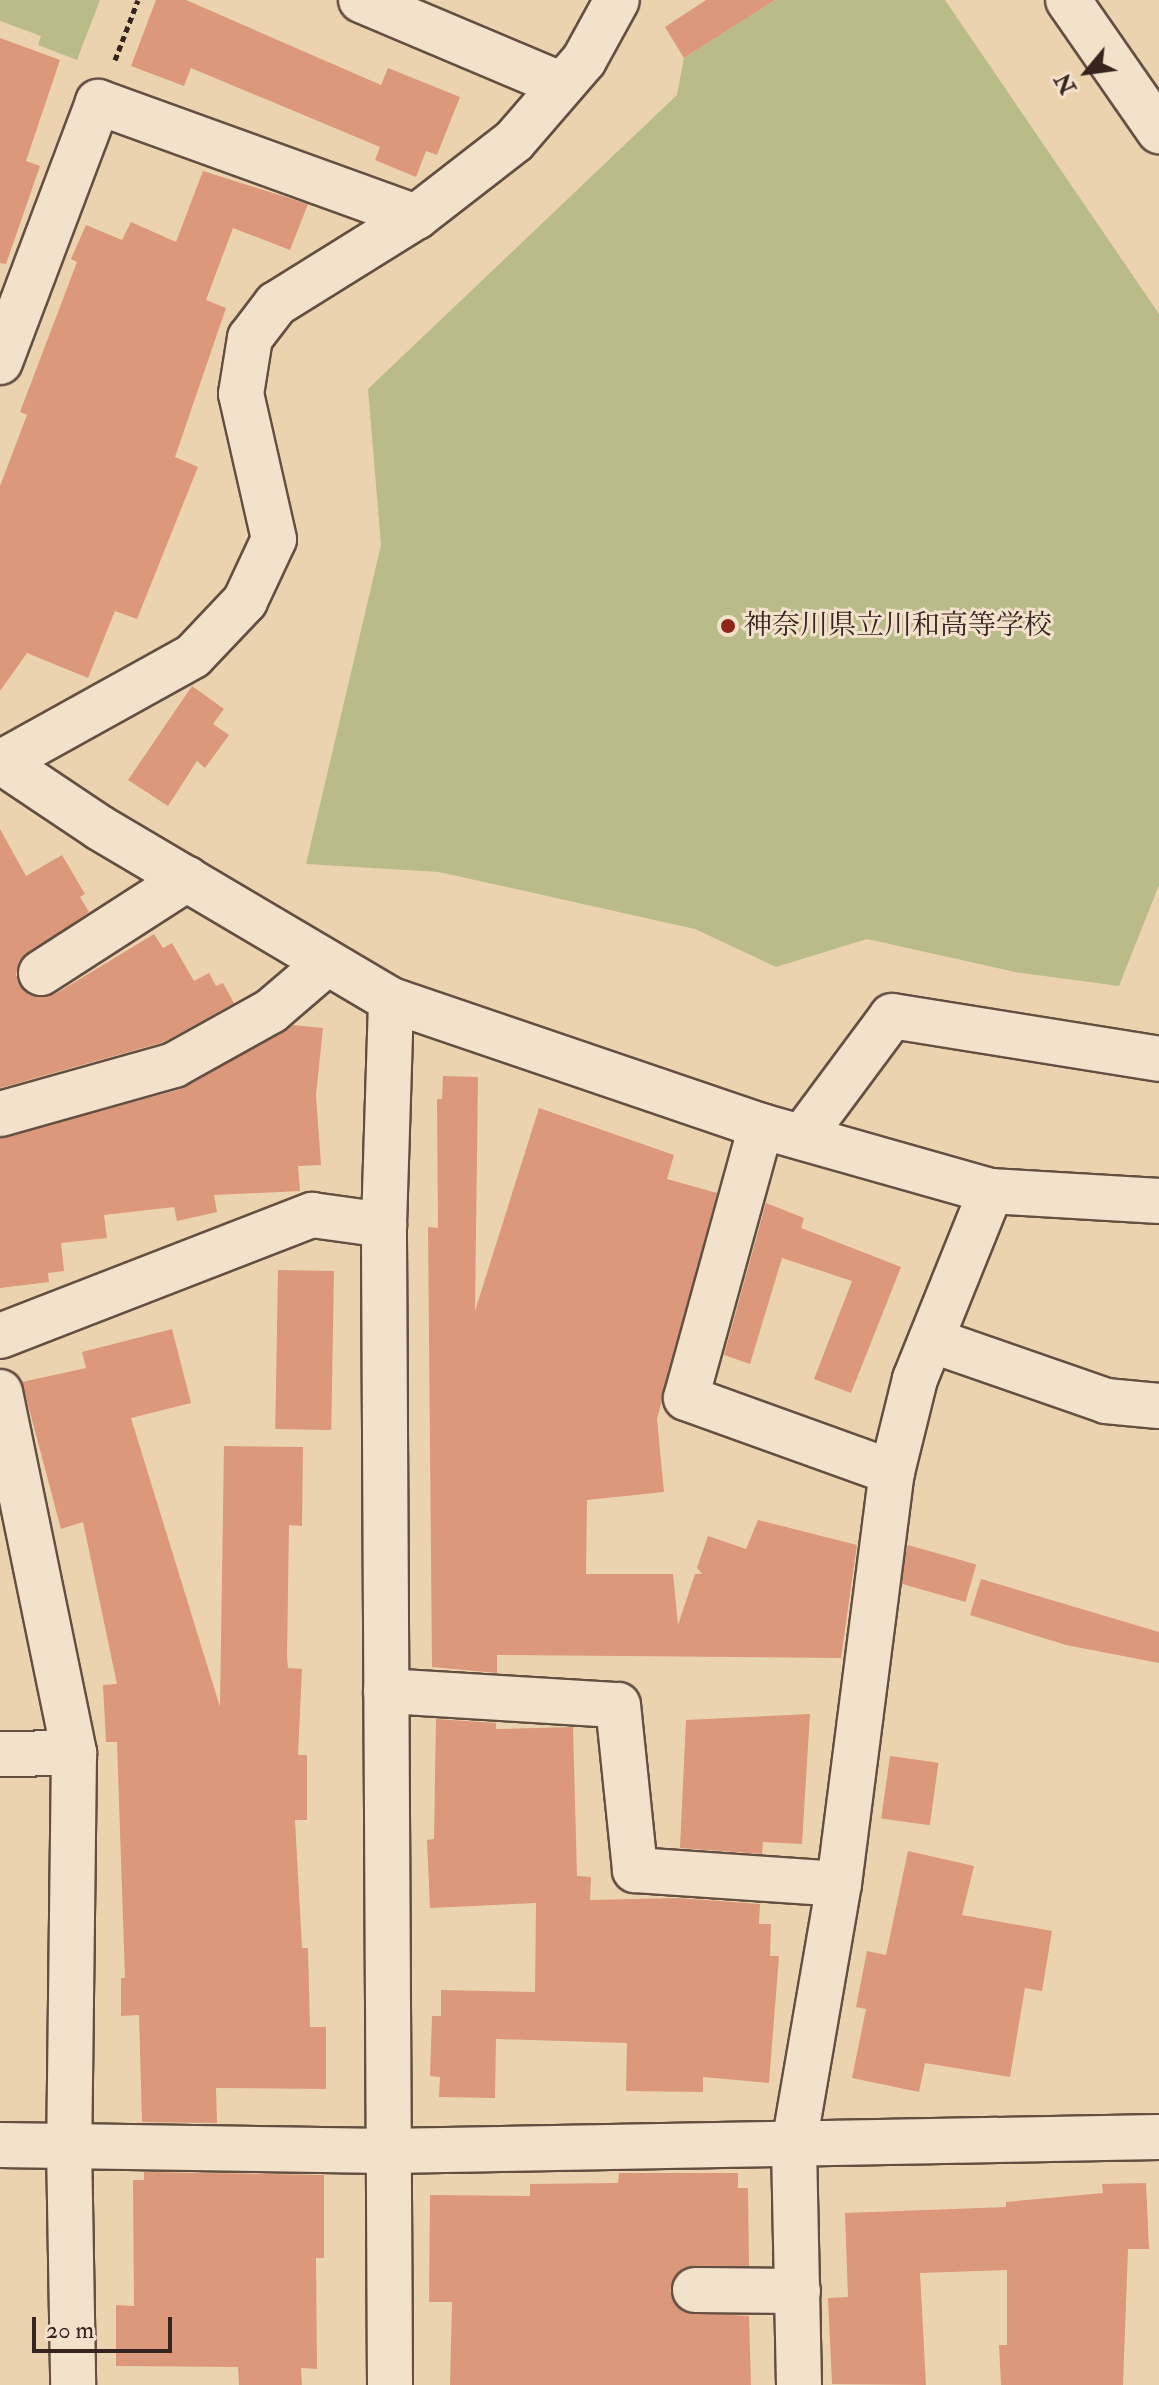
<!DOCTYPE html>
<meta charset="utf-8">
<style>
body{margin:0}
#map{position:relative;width:1159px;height:2385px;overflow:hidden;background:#ecd3af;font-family:"IM FELL Double Pica","Noto Serif JP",serif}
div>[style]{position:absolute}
.green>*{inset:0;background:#b9bc89}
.building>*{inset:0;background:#db987a;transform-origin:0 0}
.path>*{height:5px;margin-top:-2.5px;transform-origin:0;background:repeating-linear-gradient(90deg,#36241e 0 6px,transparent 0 10px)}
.roads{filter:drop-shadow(2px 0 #645042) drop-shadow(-2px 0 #645042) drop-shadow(0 2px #645042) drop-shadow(0 -2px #645042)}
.minor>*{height:44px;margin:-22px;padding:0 22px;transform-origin:22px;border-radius:22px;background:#f3e2cb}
.dots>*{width:22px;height:22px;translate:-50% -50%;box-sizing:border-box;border:4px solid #f3e2cb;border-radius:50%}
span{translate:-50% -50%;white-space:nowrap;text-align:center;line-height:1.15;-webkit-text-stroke:6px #f3e2cb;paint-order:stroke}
.poi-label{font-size:28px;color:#36241e}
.left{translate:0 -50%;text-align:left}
.north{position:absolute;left:1047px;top:32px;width:80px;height:80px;-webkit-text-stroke:6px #f3e2cb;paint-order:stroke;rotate:241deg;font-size:22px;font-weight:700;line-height:32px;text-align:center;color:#36241e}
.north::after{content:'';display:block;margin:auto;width:28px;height:36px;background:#36241e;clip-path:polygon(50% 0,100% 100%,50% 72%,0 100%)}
.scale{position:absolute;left:32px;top:2317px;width:140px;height:36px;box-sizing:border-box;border:4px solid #36241e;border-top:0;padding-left:10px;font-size:24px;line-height:28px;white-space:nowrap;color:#36241e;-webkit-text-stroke:6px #f3e2cb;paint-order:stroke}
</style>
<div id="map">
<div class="green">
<div style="clip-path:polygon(0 0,100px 0,77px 60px,38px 45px,41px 36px,0 21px)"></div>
<div style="clip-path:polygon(775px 0,945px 0,1159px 314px,1159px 885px,1119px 986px,1015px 972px,867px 939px,776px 967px,695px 929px,439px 872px,306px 864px,381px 545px,368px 389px,677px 95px,684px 58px)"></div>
</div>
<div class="building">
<div style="clip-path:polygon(156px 0,186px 0,381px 85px,388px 68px,460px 97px,437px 155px,426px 151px,416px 177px,375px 160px,380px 147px,191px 68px,184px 86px,131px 66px)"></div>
<div style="clip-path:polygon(706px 0,775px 0,684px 58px,665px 27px)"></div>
<div style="clip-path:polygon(0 38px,60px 60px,26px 161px,40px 166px,6px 264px,0 263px)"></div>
<div style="clip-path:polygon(203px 171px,308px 204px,290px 250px,233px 228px,206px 300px,226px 308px,175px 457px,198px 467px,137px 619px,115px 611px,88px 678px,27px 653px,0 691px,0 486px,27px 415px,20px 412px,77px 262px,71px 259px,86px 225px,122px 240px,131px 222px,176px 242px)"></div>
<div style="clip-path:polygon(192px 686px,224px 709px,213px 724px,229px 735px,205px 768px,197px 761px,168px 806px,128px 780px)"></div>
<div style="clip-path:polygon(0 829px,26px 876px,62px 855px,85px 894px,80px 897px,89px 912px,19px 961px,16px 975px,29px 995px,55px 994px,154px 934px,163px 948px,172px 943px,194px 981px,209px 973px,216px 986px,223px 983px,234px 1003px,164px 1042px,0 1088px)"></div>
<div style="clip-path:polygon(293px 1025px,323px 1028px,316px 1095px,321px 1165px,298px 1166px,300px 1191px,214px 1195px,217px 1212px,177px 1221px,174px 1207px,104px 1215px,107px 1238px,61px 1243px,64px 1271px,48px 1273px,49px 1282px,0 1288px,0 1138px,181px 1089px)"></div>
<div style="clip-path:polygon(443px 1076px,478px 1077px,475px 1311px,539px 1108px,674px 1155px,667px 1179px,717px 1193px,657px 1419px,664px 1492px,587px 1500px,586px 1574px,673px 1574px,678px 1625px,695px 1574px,702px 1574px,697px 1568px,708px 1536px,746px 1549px,758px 1520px,857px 1545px,841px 1658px,497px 1655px,497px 1673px,432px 1667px,428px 1227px,438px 1228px,437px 1099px,442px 1099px)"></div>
<div style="clip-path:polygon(766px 1203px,804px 1218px,801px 1228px,901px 1267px,851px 1393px,814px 1379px,852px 1281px,782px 1258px,750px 1364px,724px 1355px)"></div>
<div style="left:278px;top:1270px;width:56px;height:159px;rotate:1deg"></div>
<div style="clip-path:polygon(172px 1329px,191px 1403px,131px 1418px,220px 1707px,224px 1446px,303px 1447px,302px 1526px,289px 1525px,287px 1656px,288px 1668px,302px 1669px,298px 1755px,307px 1755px,307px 1820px,295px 1820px,302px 1948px,308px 1948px,310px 2027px,326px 2027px,326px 2089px,216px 2088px,217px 2123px,142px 2122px,139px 2015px,121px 2016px,121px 1978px,125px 1978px,117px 1742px,106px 1742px,103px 1685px,117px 1684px,83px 1522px,61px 1529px,22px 1382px,86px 1368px,82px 1352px)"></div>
<div style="left:908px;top:1545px;width:71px;height:39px;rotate:16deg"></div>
<div style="clip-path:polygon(981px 1579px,1159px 1632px,1159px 1663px,1066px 1645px,970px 1615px)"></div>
<div style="clip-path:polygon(810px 1714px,802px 1844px,763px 1842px,762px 1854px,680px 1848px,686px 1720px)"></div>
<div style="clip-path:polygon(436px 1719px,496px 1723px,496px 1729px,573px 1727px,577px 1876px,591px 1877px,590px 1900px,678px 1898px,760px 1904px,759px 1924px,771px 1924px,770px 1956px,779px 1956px,769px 2083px,703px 2077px,703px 2092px,626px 2091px,627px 2043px,496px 2039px,495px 2098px,439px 2097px,440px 2077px,430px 2076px,432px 2016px,441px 2016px,441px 1990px,535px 1992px,536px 1903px,430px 1908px,427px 1840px,434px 1839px)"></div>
<div style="left:890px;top:1756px;width:49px;height:63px;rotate:8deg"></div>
<div style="clip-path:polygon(908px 1851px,974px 1866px,962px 1915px,1052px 1931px,1042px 1991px,1025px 1988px,1010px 2077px,925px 2063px,919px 2092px,852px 2078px,866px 2009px,856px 2007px,867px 1951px,886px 1955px)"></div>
<div style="clip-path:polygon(144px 2172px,324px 2175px,324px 2258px,316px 2258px,317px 2369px,301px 2368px,302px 2385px,239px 2385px,238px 2367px,116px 2366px,116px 2305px,134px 2306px,133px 2180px,144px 2180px)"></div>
<div style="clip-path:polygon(619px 2173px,738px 2173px,738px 2188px,748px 2188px,749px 2266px,683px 2268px,670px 2291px,683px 2312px,749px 2316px,751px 2385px,450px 2385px,452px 2302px,429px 2302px,430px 2195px,530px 2196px,530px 2184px,618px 2183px)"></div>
<div style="clip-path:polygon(1146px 2183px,1149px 2249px,1128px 2249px,1123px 2385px,1001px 2385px,999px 2345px,1007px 2345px,1007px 2270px,920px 2273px,926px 2385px,832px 2384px,828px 2298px,848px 2297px,845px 2213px,1006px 2207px,1006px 2202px,1103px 2193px,1102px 2184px)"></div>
</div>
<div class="path">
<div style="left:115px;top:60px;width:64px;rotate:-69deg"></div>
</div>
<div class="roads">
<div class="minor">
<div style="left:361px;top:0;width:218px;rotate:22.9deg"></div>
<div style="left:1068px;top:0;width:160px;rotate:55.2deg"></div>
<div style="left:0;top:362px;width:278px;rotate:-69.3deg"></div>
<div style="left:98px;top:102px;width:338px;rotate:19.9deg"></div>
<div style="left:0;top:761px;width:120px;rotate:33.8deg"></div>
<div style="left:100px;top:828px;width:338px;rotate:30.6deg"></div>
<div style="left:391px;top:1000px;width:391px;rotate:18.8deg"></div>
<div style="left:761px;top:1126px;width:239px;rotate:15.8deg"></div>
<div style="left:991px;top:1191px;width:168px;rotate:3.4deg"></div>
<div style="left:2px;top:762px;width:218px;rotate:-29deg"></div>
<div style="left:193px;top:656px;width:76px;rotate:-46.6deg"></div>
<div style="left:245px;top:601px;width:68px;rotate:-64.9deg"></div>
<div style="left:274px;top:539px;width:149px;rotate:-102.8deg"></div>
<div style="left:241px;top:394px;width:57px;rotate:-80.9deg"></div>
<div style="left:250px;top:338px;width:43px;rotate:-52.6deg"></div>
<div style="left:276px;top:304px;width:165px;rotate:-31.9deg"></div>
<div style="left:416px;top:217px;width:124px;rotate:-37.8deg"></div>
<div style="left:514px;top:141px;width:107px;rotate:-49.2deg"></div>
<div style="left:584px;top:60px;width:68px;rotate:-61.2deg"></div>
<div style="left:41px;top:973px;width:174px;rotate:-32.8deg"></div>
<div style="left:0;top:1114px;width:181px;rotate:-15.7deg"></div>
<div style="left:174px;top:1065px;width:111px;rotate:-29.1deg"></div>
<div style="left:271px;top:1011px;width:74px;rotate:-40.6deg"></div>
<div style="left:761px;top:1126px;width:282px;rotate:105.4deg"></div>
<div style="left:686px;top:1398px;width:219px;rotate:19.8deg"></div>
<div style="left:803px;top:1136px;width:149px;rotate:-53.4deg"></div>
<div style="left:892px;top:1016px;width:270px;rotate:9.1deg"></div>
<div style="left:0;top:1336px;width:335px;rotate:-21.2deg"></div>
<div style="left:312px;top:1215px;width:73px;rotate:7.9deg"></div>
<div style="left:931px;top:1340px;width:185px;rotate:19.2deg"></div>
<div style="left:1106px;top:1401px;width:53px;rotate:5.4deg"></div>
<div style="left:0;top:1392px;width:369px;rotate:78.4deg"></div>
<div style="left:74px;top:1753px;width:391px;rotate:90.7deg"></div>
<div style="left:69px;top:2144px;width:241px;rotate:89deg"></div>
<div style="left:386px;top:1691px;width:232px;rotate:3.5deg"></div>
<div style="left:618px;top:1705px;width:166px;rotate:84.1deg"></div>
<div style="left:635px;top:1870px;width:204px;rotate:3.9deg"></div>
<div style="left:0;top:1754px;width:74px;rotate:-0.8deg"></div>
<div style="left:0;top:2145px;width:386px;rotate:0.9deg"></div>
<div style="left:386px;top:2151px;width:773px;rotate:-1.04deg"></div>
<div style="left:695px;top:2290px;width:103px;rotate:0.6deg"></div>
<div style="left:390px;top:2385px;width:1160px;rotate:-90.3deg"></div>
<div style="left:384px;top:1225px;width:225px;rotate:-88.2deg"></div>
<div style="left:799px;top:2385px;width:241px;rotate:-91.2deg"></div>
<div style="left:794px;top:2144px;width:264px;rotate:-80.2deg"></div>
<div style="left:839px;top:1884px;width:415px;rotate:-82.7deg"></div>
<div style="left:892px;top:1472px;width:96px;rotate:-76.1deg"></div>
<div style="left:915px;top:1379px;width:203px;rotate:-68deg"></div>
</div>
</div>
<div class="dots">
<div style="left:728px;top:626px;background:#8f2418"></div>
</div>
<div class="poi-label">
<span class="left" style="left:744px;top:626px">神奈川県立川和高等学校</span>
</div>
<div class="north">N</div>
<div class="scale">20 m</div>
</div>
